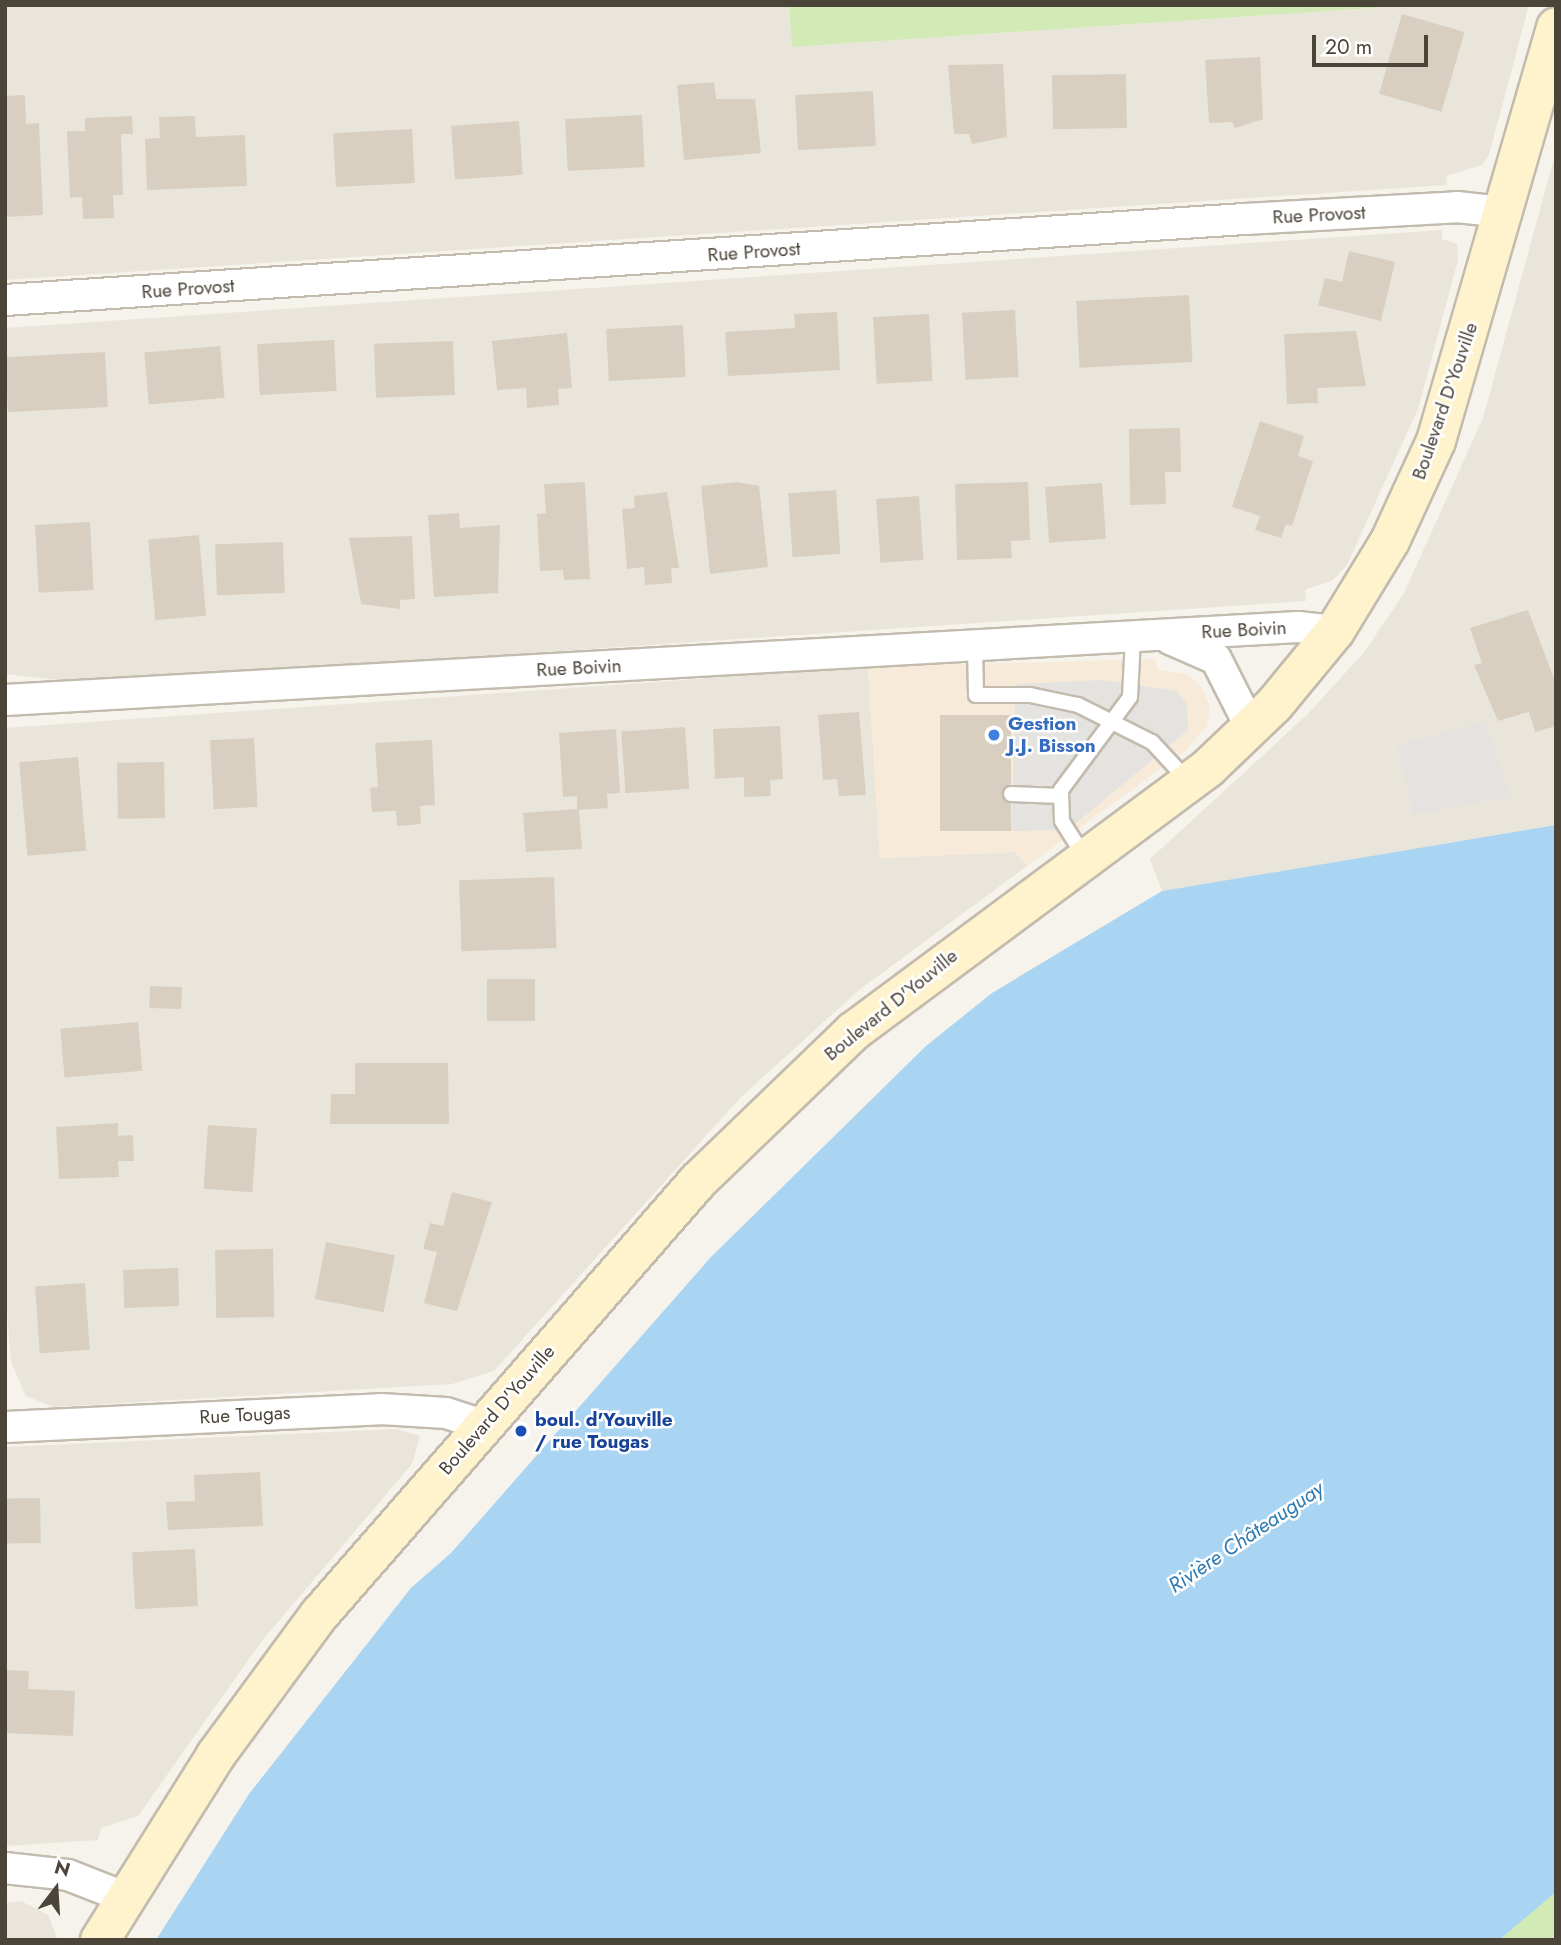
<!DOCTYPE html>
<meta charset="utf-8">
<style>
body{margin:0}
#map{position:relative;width:1561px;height:1945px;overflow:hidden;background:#f6f3ec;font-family:Jost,sans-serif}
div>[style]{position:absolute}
.residential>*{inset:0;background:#eae5da}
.commercial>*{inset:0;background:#f7ead8}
.green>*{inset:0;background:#d2eab5}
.parking>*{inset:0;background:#e5e3e0}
.water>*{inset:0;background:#a9d4f2}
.building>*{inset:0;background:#d8cfc1;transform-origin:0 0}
.roads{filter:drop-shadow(2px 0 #c2bbae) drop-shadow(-2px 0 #c2bbae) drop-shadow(0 2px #c2bbae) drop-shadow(0 -2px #c2bbae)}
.lane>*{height:14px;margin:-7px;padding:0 7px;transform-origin:7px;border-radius:7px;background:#fff}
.street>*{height:30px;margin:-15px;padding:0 15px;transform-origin:15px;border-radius:15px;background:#fff}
.secondary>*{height:38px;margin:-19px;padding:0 19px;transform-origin:19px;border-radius:19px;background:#fff3cd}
.dots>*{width:19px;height:19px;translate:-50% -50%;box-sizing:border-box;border:4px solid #fff;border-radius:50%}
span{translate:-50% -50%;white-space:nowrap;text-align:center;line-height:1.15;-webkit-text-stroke:5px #fff;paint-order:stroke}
.street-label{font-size:19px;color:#4b4439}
.shop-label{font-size:19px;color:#366cbe;font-weight:700}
.left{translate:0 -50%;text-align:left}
.transit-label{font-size:19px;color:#164399;font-weight:700}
.water-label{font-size:21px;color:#2e7ab2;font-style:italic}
.frame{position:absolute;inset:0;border:7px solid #4b4439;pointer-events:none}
.north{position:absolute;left:21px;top:1854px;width:70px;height:70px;-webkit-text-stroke:5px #fff;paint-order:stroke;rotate:17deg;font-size:19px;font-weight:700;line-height:28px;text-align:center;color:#4b4439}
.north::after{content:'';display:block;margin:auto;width:24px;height:32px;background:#4b4439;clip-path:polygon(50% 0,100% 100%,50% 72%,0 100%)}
.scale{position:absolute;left:1312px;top:35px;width:116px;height:32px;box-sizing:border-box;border:4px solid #4b4439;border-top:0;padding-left:9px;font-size:21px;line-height:24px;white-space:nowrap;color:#4b4439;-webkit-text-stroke:5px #fff;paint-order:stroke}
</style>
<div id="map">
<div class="residential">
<div style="clip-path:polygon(5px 5px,789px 5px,792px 47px,1418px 5px,1529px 5px,1489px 155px,1482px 165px,1446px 176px,1447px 185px,5px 280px)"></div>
<div style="clip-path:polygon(1556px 151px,1556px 825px,1162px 891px,1150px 859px,1308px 714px,1365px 651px,1404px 593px,1483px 418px)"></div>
<div style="clip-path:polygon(1442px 230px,1442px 239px,1457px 244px,1458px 260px,1418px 409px,1347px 565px,1333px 580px,1305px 590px,1306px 601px,83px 683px,5px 674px,5px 328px)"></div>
<div style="clip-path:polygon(868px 667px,880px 858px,1016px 852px,1027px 866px,859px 990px,740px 1098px,494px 1371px,452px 1384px,54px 1407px,26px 1396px,11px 1362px,5px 1288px,5px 728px)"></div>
<div style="clip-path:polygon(397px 1429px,420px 1436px,412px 1464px,261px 1642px,138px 1816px,101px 1828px,98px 1840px,5px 1846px,5px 1447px)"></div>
<div style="clip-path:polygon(21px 1901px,48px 1915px,58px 1940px,5px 1940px,5px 1903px)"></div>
</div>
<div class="commercial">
<div style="clip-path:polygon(1156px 659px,1157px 670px,1187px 674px,1202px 688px,1210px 708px,1207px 726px,1185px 751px,1027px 866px,1015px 852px,880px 858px,868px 667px)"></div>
</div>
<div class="green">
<div style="clip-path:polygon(789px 5px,1418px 5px,792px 47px)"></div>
<div style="clip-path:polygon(1556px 1892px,1556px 1940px,1499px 1940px,1512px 1923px)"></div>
</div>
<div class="parking">
<div style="clip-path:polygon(1102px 680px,1177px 691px,1187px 704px,1188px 730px,1068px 830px,1011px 831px,1016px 684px)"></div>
<div style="clip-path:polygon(1486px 721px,1510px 797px,1413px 815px,1397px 745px)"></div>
</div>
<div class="water">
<div style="clip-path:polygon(1556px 825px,1556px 1892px,1499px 1940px,156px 1940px,249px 1794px,411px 1588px,451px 1553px,711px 1257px,926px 1046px,992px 993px,1162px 891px)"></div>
</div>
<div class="building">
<div style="left:1402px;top:14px;width:65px;height:83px;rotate:16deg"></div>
<div style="clip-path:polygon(1260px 57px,1263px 119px,1235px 128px,1232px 122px,1209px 123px,1205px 60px)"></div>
<div style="clip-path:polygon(1003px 64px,1007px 137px,972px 144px,969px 134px,954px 134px,948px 65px)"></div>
<div style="left:1126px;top:74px;width:54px;height:74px;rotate:89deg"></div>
<div style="clip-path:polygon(714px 82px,716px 99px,755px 99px,761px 153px,684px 160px,677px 85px)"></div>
<div style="left:873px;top:91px;width:55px;height:78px;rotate:87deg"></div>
<div style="clip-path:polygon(25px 95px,26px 124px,39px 123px,43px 215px,5px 217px,5px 96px)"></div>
<div style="left:642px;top:115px;width:52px;height:77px;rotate:87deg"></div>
<div style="clip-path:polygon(132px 116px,133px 134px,121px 134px,123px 195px,113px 195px,114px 218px,83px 219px,82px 197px,70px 198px,67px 131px,85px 131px,85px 118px)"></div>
<div style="clip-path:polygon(195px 116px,196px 137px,245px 135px,247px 186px,147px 190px,145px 139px,160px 138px,159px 117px)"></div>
<div style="left:519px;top:121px;width:54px;height:68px;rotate:86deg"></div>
<div style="left:412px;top:129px;width:54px;height:79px;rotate:87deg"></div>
<div style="clip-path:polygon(1349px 251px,1395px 262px,1381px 321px,1318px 305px,1325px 278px,1342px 282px)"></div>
<div style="left:1189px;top:295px;width:67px;height:113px;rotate:87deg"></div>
<div style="left:1015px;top:310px;width:67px;height:53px;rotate:87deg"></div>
<div style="clip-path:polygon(837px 312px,840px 370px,728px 376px,725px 332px,795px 328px,794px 314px)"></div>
<div style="left:929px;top:314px;width:67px;height:56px;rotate:87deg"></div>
<div style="left:683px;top:325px;width:52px;height:77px;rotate:87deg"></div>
<div style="clip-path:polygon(1356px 331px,1366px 386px,1317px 388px,1318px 403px,1287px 404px,1284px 334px)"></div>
<div style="clip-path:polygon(567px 333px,572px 388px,558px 389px,559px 405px,527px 408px,526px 388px,497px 390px,492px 341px)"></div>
<div style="left:334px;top:340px;width:51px;height:77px;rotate:87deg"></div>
<div style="left:453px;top:341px;width:54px;height:79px;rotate:88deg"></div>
<div style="left:220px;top:346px;width:52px;height:76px;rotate:85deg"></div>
<div style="left:105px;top:352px;width:55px;height:100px;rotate:87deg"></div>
<div style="clip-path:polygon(1260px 421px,1304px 436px,1298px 456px,1313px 461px,1292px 526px,1286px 524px,1281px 538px,1255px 530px,1260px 516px,1232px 507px)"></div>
<div style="clip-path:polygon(1180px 428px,1181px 472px,1165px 472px,1166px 504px,1130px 505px,1129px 429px)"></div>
<div style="clip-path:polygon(585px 482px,590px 579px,564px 580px,563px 570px,540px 571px,537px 514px,546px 513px,544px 484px)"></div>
<div style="clip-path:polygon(737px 482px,759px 486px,768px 567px,710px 574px,701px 486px)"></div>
<div style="clip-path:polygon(1028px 482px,1030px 540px,1011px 541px,1012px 558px,957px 560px,955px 484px)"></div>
<div style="left:1102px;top:483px;width:56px;height:57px;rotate:86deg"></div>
<div style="left:836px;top:490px;width:64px;height:48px;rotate:86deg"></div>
<div style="clip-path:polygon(667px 492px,679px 568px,671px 568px,672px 583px,645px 585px,644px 567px,627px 569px,622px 509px,635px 508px,634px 496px)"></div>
<div style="left:919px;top:496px;width:64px;height:43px;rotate:86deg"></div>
<div style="clip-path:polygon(459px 513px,460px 528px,500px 525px,498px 593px,434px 597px,428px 515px)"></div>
<div style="left:90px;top:522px;width:68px;height:55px;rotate:87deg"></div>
<div style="left:199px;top:535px;width:81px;height:51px;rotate:85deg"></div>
<div style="clip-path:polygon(412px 536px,415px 599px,400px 600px,400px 609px,361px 604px,349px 538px)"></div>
<div style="left:283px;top:542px;width:51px;height:68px;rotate:88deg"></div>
<div style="clip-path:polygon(1528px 610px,1556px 684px,1556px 726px,1535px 732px,1529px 712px,1498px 721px,1474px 665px,1482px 663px,1470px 628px)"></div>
<div style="clip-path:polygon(859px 712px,866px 795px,839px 796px,837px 779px,823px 780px,818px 715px)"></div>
<div style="left:940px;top:715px;width:71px;height:116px"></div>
<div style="clip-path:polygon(780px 726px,783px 779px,770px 780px,771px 796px,744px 797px,744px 777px,715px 779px,713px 729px)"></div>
<div style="left:685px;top:727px;width:62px;height:64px;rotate:86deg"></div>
<div style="clip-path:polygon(616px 729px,620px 793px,607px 794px,608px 808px,579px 810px,582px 849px,526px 852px,523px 813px,577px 809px,577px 796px,563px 797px,559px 733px)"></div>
<div style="left:254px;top:738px;width:69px;height:44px;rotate:87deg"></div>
<div style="clip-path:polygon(432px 740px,435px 805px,420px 806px,421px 824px,397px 826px,396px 811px,372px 812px,370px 788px,378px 787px,375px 743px)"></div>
<div style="left:78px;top:757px;width:94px;height:59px;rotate:85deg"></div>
<div style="left:164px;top:762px;width:56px;height:47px;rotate:89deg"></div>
<div style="left:554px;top:877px;width:71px;height:95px;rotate:88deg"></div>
<div style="left:535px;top:979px;width:42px;height:48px;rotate:90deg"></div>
<div style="left:150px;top:986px;width:32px;height:22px;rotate:2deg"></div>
<div style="left:138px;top:1022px;width:49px;height:78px;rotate:85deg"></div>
<div style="clip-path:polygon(355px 1063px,448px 1063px,449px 1124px,330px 1124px,331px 1094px,355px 1094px)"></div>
<div style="clip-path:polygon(118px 1123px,118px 1136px,133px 1135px,134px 1161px,118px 1161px,119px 1177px,59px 1179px,56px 1127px)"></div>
<div style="left:208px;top:1125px;width:49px;height:64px;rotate:4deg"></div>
<div style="clip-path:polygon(452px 1192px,492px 1202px,457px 1311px,424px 1303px,437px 1252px,423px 1249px,430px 1223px,443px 1226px)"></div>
<div style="left:326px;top:1242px;width:70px;height:58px;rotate:11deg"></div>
<div style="left:273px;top:1249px;width:68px;height:58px;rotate:89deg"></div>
<div style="left:178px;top:1268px;width:38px;height:55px;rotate:88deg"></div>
<div style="left:85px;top:1283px;width:67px;height:50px;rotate:86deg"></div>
<div style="clip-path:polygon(260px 1472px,263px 1526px,168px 1530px,166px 1502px,195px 1501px,194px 1475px)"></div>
<div style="left:40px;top:1498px;width:45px;height:35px;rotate:89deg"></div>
<div style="left:195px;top:1549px;width:57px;height:63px;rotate:87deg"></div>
<div style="clip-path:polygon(5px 1670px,29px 1671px,28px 1689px,75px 1691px,73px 1736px,5px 1733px)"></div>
</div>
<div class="roads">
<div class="lane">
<div style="left:975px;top:646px;width:49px;rotate:88.8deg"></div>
<div style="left:976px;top:695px;width:54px"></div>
<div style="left:1030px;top:695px;width:49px;rotate:11.8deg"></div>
<div style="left:1078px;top:705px;width:83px;rotate:26.6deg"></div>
<div style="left:1152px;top:742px;width:54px;rotate:47.2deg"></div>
<div style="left:1011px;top:794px;width:49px;rotate:2.3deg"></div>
<div style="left:1086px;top:859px;width:45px;rotate:-122.3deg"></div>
<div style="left:1062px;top:821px;width:31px;rotate:-92deg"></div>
<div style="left:1061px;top:790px;width:116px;rotate:-53.4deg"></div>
<div style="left:1130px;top:697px;width:60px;rotate:-87.1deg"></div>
</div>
<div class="street">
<div style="left:5px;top:300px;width:1243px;rotate:-3.74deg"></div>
<div style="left:1245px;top:219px;width:212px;rotate:-3.2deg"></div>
<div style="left:1457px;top:207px;width:45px;rotate:6.3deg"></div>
<div style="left:1170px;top:639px;width:50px;rotate:23.5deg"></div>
<div style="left:1216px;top:659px;width:77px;rotate:63.1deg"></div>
<div style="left:5px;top:700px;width:1295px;rotate:-3.23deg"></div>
<div style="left:1298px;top:627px;width:37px;rotate:6deg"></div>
<div style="left:5px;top:1427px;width:376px;rotate:-2.7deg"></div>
<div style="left:381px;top:1409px;width:65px;rotate:3.5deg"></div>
<div style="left:446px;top:1413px;width:39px;rotate:18deg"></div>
<div style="left:5px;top:1868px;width:63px;rotate:6.3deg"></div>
<div style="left:68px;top:1875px;width:60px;rotate:21.4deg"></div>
</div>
<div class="secondary">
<div style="left:100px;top:1940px;width:218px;rotate:-57.9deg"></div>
<div style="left:216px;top:1755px;width:174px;rotate:-53.7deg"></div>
<div style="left:319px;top:1615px;width:576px;rotate:-48.87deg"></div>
<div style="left:698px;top:1181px;width:216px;rotate:-43.9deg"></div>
<div style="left:854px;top:1031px;width:441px;rotate:-36.6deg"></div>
<div style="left:1208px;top:768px;width:91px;rotate:-43.7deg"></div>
<div style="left:1274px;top:705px;width:96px;rotate:-50.5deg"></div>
<div style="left:1335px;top:631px;width:105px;rotate:-58.6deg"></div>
<div style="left:1390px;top:541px;width:110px;rotate:-65.3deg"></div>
<div style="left:1436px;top:441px;width:431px;rotate:-73.8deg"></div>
</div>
</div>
<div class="dots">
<div style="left:994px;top:735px;background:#3f7fe0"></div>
<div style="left:521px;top:1431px;background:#1a4fb4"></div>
</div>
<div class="street-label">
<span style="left:1319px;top:215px;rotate:-3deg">Rue Provost</span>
<span style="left:754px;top:252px;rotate:-4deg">Rue Provost</span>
<span style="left:188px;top:289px;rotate:-4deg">Rue Provost</span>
<span style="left:1445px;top:401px;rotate:-71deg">Boulevard D'Youville</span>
<span style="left:1244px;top:630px;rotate:-3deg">Rue Boivin</span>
<span style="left:579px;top:668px;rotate:-3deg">Rue Boivin</span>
<span style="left:891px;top:1005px;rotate:-39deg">Boulevard D'Youville</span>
<span style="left:497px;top:1410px;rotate:-49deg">Boulevard D'Youville</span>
<span style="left:245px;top:1415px;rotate:-3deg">Rue Tougas</span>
</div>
<div class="shop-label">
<span class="left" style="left:1008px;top:735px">Gestion<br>J.J. Bisson</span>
</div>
<div class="transit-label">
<span class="left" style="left:535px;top:1431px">boul. d'Youville<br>/ rue Tougas</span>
</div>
<div class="water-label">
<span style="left:1246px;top:1537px;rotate:-34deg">Rivière Châteauguay</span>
</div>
<div class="frame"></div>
<div class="north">N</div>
<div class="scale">20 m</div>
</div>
